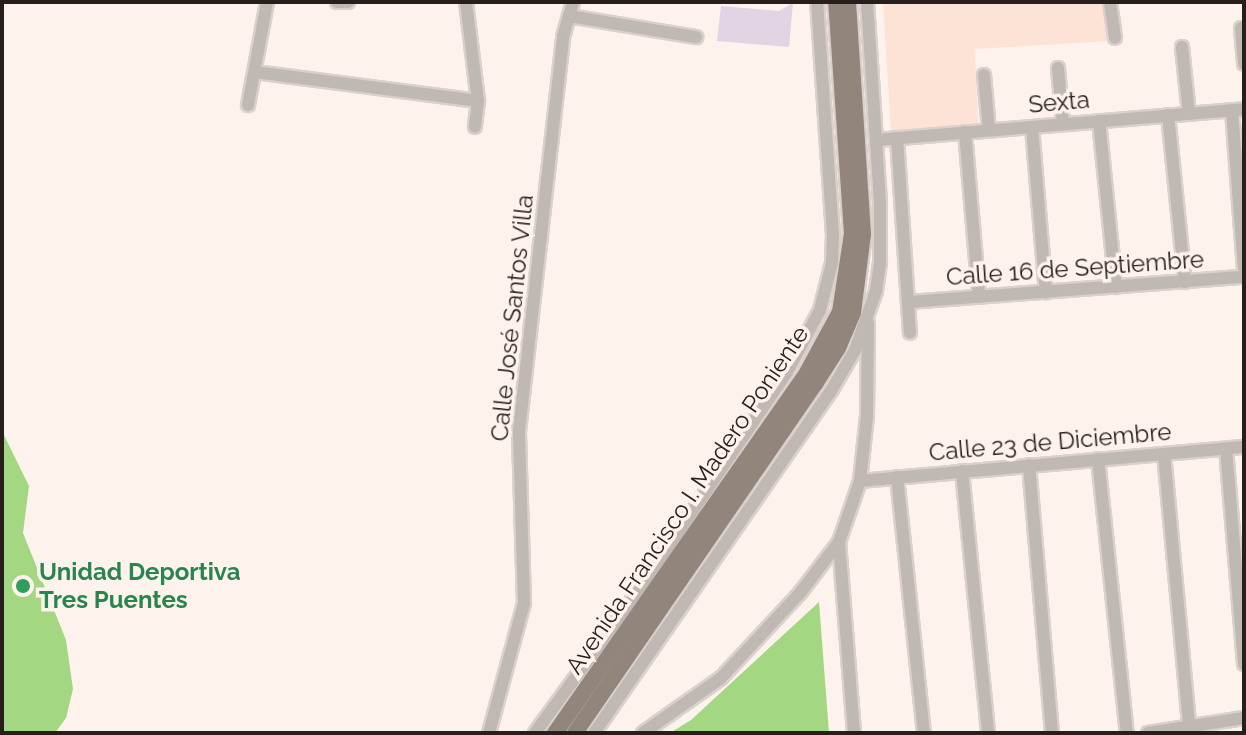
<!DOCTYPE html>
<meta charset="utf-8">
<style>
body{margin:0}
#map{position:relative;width:1246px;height:735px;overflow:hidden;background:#fef2ed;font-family:Raleway,sans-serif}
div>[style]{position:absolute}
.built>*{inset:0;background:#fde2d6}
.green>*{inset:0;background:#a3d782}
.building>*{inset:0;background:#e2d5e3}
.roads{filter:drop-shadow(2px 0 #dbd0cc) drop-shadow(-2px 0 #dbd0cc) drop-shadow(0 2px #dbd0cc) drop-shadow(0 -2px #dbd0cc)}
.minor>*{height:12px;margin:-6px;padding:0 6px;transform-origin:6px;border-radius:6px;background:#bfb8b3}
.major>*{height:16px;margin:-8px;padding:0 8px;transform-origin:8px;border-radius:8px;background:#91857c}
.dots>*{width:22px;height:22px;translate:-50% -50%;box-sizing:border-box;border:4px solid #fef2ed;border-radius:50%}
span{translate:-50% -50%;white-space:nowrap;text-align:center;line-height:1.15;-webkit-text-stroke:7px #fef2ed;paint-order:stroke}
.street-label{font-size:24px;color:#261f1c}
.leisure-label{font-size:24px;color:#27864d;font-weight:700}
.left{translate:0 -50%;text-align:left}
.frame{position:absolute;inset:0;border:4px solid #261f1c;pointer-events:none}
</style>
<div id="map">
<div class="built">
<div style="clip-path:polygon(883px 2px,1104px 2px,1110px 41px,975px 49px,978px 126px,891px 132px)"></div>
</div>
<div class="green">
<div style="clip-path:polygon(2px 431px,29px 486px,23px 533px,66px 640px,73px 689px,66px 718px,55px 733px,2px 733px)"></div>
<div style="clip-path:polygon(819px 602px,829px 733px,670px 733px,691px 720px)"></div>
</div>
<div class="building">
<div style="clip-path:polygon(793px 3px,789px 47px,717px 41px,721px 6px,779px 11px)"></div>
</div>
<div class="roads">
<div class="minor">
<div style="left:337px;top:2px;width:11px"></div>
<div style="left:466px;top:2px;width:100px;rotate:83.1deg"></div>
<div style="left:478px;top:101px;width:26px;rotate:97deg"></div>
<div style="left:1110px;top:2px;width:36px;rotate:82deg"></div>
<div style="left:569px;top:16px;width:129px;rotate:9.4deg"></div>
<div style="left:1241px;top:28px;width:36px;rotate:85deg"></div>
<div style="left:1182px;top:47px;width:67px;rotate:84deg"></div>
<div style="left:1058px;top:68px;width:56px;rotate:84.9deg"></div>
<div style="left:255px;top:72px;width:225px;rotate:7.4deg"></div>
<div style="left:984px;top:75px;width:55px;rotate:84.8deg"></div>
<div style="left:248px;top:105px;width:105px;rotate:-79.5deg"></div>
<div style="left:1232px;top:110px;width:158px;rotate:85.7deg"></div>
<div style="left:1168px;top:115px;width:168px;rotate:84.2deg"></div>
<div style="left:1099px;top:121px;width:167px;rotate:84.2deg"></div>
<div style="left:1032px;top:127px;width:166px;rotate:85.2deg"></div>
<div style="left:965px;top:132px;width:165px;rotate:85.1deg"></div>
<div style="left:897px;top:138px;width:195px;rotate:86.2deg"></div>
<div style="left:877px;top:140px;width:368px;rotate:-4.8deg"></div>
<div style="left:908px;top:302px;width:337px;rotate:-4.3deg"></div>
<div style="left:1226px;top:449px;width:216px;rotate:85.2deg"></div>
<div style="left:1164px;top:454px;width:273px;rotate:84.7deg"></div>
<div style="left:1098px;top:459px;width:276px;rotate:84deg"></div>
<div style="left:1029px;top:465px;width:269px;rotate:85.1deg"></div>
<div style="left:962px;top:471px;width:263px;rotate:84.3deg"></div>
<div style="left:897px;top:477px;width:257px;rotate:84deg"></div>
<div style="left:860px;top:481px;width:386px;rotate:-5.1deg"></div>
<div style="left:839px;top:542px;width:192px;rotate:85.5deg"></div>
<div style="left:489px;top:733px;width:135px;rotate:-74.9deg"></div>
<div style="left:524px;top:603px;width:172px;rotate:-91.7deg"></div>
<div style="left:519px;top:431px;width:396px;rotate:-83.6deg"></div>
<div style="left:563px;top:37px;width:36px;rotate:-74deg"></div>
<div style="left:535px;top:733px;width:178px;rotate:-53.9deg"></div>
<div style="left:640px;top:589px;width:262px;rotate:-55.9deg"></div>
<div style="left:787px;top:372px;width:70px;rotate:-62deg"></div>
<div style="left:820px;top:310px;width:49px;rotate:-75.7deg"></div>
<div style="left:832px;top:263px;width:28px;rotate:-88deg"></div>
<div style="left:833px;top:235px;width:234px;rotate:-93.9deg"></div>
<div style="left:594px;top:733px;width:416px;rotate:-55.3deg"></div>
<div style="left:831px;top:391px;width:48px;rotate:-59.7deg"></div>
<div style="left:855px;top:350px;width:63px;rotate:-70.4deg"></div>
<div style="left:876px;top:291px;width:30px;rotate:-82deg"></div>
<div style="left:880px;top:261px;width:58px;rotate:-90deg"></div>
<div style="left:880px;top:203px;width:201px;rotate:-93.7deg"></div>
<div style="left:643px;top:733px;width:95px;rotate:-35.2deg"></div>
<div style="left:721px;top:678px;width:116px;rotate:-47.1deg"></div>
<div style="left:800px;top:593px;width:64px;rotate:-52.6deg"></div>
<div style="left:839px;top:542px;width:65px;rotate:-71deg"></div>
<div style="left:860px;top:481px;width:65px;rotate:-83.9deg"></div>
<div style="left:867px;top:416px;width:93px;rotate:-89.4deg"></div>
<div style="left:1148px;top:733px;width:97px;rotate:-8.9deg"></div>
</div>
<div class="major">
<div style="left:555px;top:733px;width:434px;rotate:-55deg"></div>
<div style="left:804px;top:378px;width:75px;rotate:-61.4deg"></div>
<div style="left:840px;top:312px;width:79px;rotate:-81.3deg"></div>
<div style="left:852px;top:234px;width:233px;rotate:-93.9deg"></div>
<div style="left:575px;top:733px;width:424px;rotate:-55.5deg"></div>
<div style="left:815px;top:384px;width:43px;rotate:-57.4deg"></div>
<div style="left:838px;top:348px;width:38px;rotate:-67deg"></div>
<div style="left:853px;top:313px;width:80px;rotate:-82.8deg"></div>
<div style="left:863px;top:234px;width:232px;rotate:-93.7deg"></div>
</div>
</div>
<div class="dots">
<div style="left:23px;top:586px;background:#2e9e5b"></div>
</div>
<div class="street-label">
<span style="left:1059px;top:102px;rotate:-5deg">Sexta</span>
<span style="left:1075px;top:268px;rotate:-4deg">Calle 16 de Septiembre</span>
<span style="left:512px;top:318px;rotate:-84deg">Calle José Santos Villa</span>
<span style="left:1050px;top:442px;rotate:-5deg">Calle 23 de Diciembre</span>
<span style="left:687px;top:500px;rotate:-56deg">Avenida Francisco I. Madero Poniente</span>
</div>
<div class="leisure-label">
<span class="left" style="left:39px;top:586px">Unidad Deportiva<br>Tres Puentes</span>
</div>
<div class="frame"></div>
</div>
